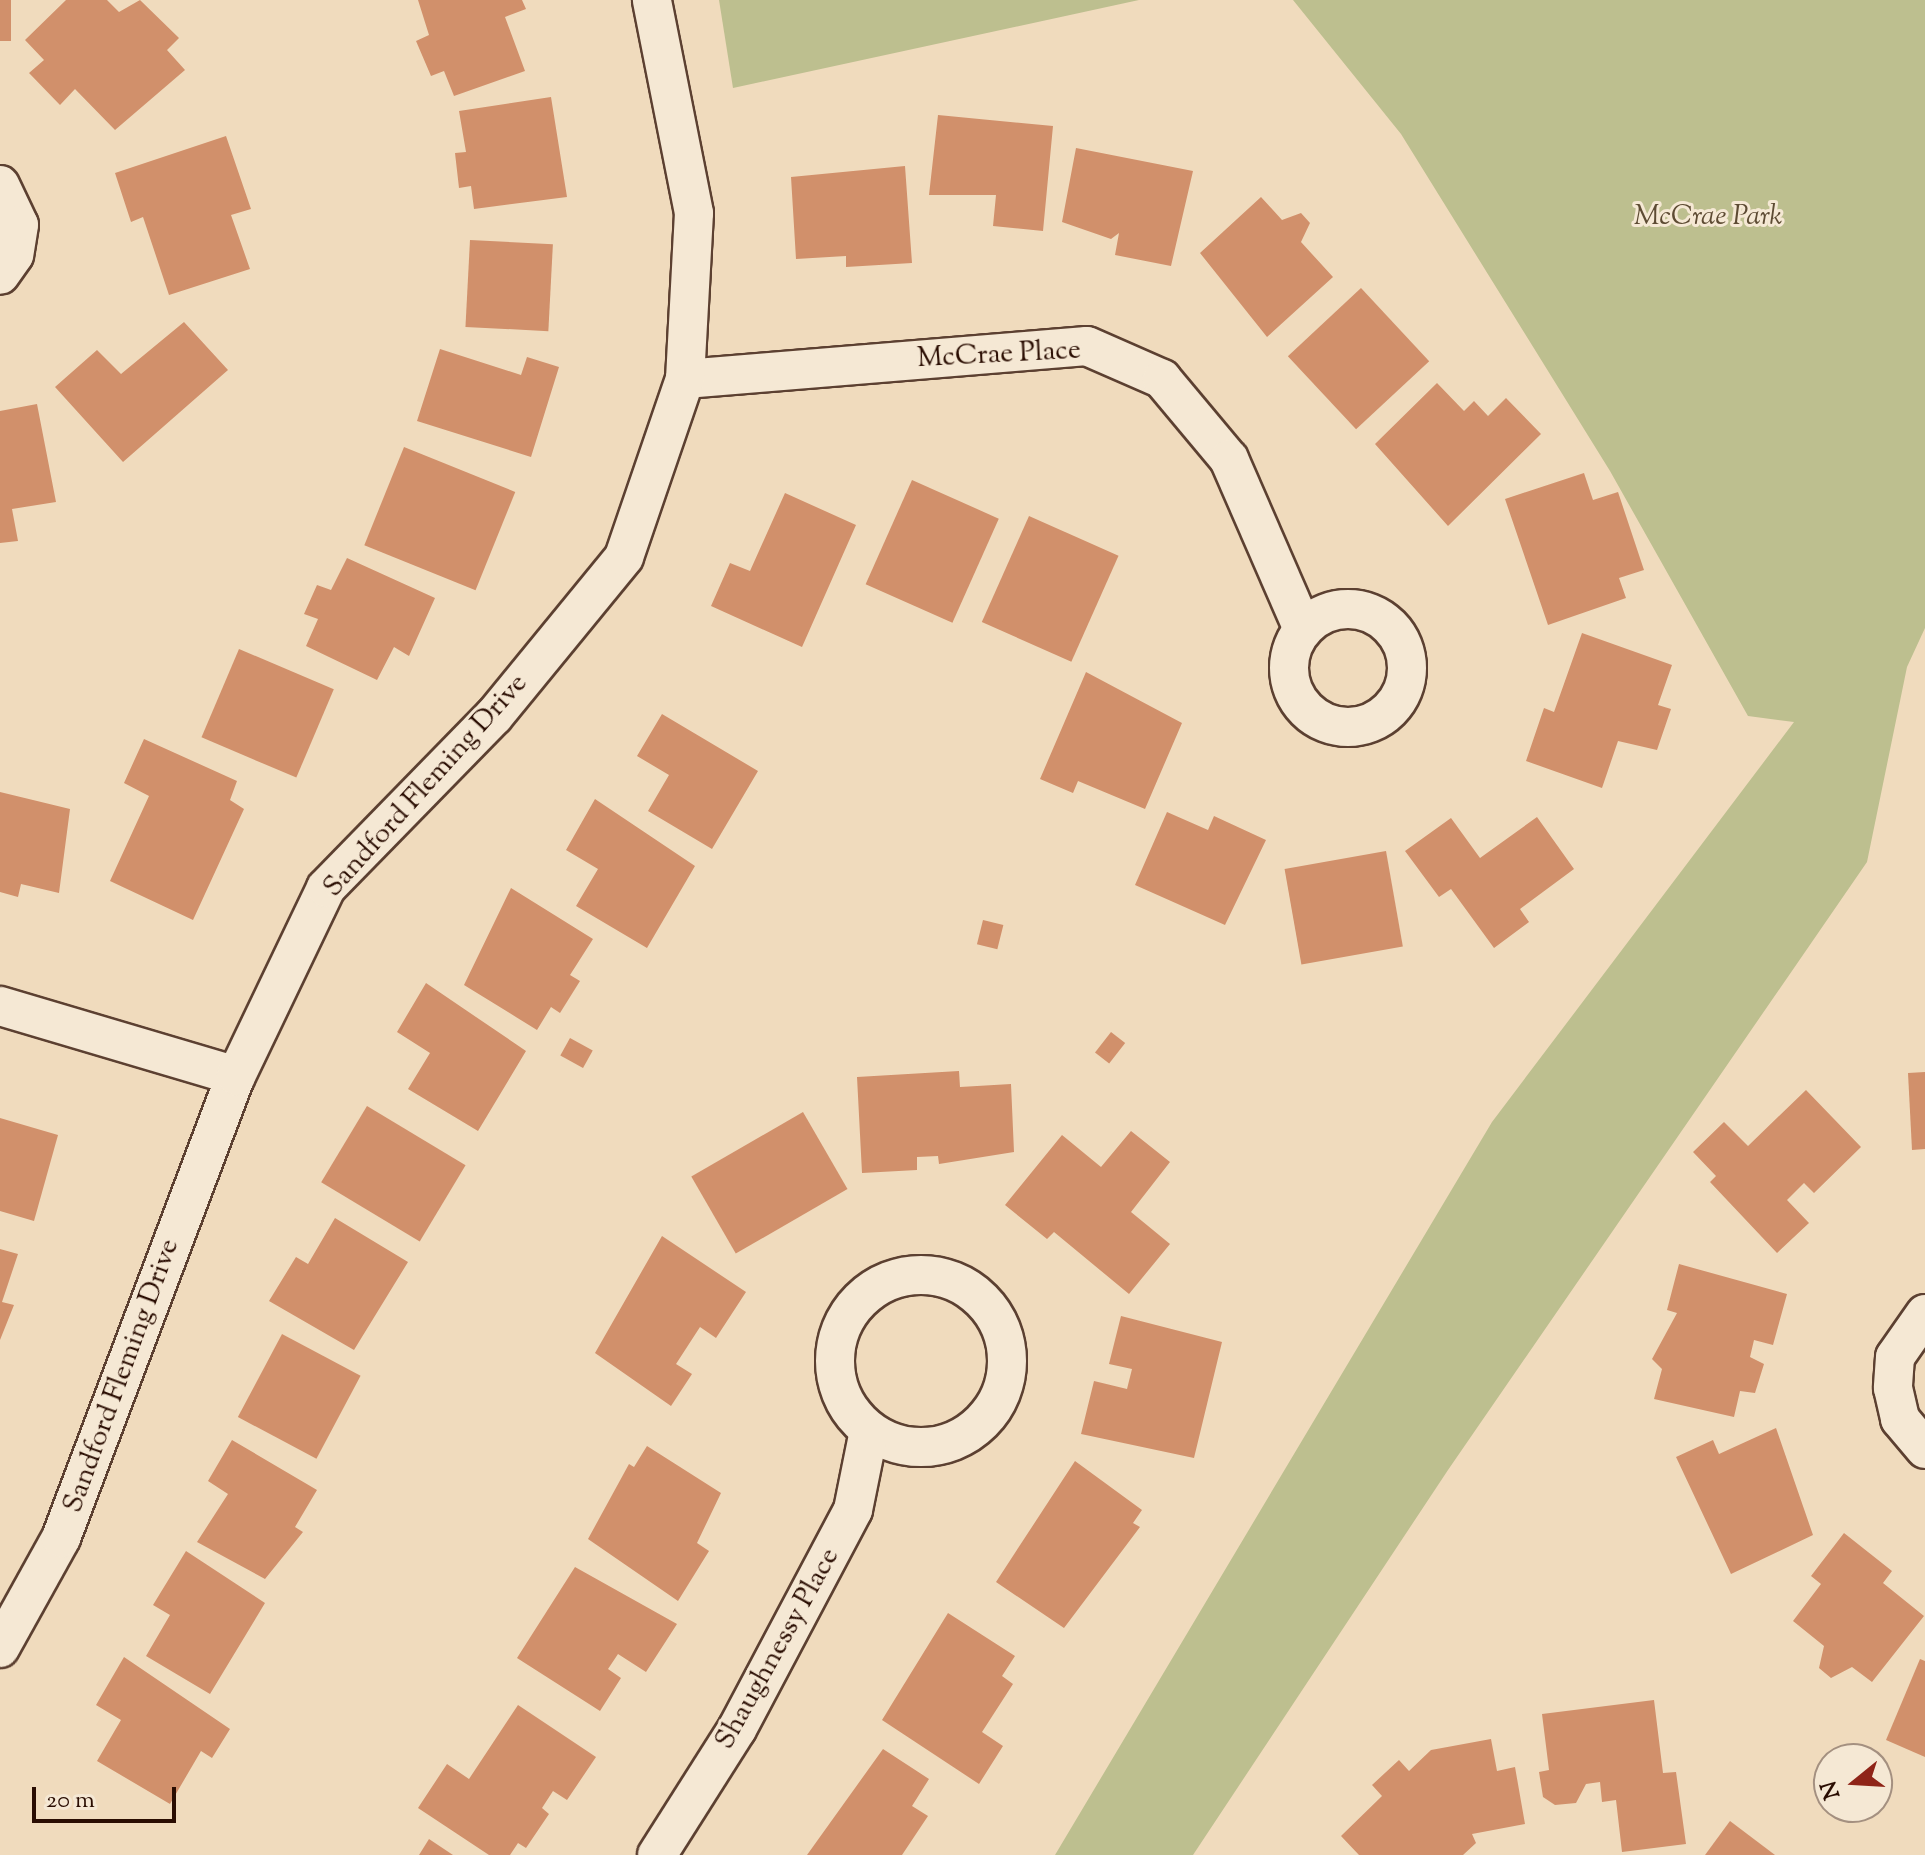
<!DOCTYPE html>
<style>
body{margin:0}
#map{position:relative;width:1925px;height:1855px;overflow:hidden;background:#f0dbbd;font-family:"Sorts Mill Goudy",serif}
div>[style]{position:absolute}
.green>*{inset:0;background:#bdbf8f}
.building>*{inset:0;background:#d1906b;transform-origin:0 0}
.roads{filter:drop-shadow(2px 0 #5c4031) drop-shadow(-2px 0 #5c4031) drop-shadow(0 2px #5c4031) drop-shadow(0 -2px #5c4031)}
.minor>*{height:38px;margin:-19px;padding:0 19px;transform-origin:19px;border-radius:19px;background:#f5e8d4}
.minor>.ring{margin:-19px;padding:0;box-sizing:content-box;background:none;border:38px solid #f5e8d4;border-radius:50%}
span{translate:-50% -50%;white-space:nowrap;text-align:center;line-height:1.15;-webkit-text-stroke:6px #f5e8d4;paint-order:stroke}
.park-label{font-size:28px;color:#5d4b33;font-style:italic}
.street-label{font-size:28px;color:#2a0d02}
.north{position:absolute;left:1813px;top:1743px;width:80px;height:80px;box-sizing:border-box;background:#f5e8d4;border:2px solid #a49080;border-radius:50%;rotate:252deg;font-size:22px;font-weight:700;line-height:32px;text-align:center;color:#2a0d02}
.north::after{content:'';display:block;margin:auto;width:28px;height:36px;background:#8f2418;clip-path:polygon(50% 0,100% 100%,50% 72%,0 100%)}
.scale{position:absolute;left:32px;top:1787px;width:144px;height:36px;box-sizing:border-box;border:4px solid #2a0d02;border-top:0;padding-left:10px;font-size:24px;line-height:28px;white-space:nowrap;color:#2a0d02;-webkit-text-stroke:6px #f5e8d4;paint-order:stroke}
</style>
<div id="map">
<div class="green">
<div style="clip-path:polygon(719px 0,1139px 0,733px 88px)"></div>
<div style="clip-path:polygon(1293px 0,1925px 0,1925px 628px,1907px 667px,1867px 862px,1448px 1470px,1193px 1855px,1055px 1855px,1492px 1122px,1794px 722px,1748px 716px,1610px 471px,1401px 134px)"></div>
</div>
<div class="building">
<div style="left:0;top:0;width:11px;height:41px"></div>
<div style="clip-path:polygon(66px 0,107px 0,119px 12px,140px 0,179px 38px,167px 50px,185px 70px,115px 130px,75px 89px,60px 105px,29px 73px,44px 60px,25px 40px)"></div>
<div style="clip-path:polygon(418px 0,522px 0,526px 9px,505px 17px,525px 71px,454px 96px,444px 71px,431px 76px,416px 41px,429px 35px)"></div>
<div style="clip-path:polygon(551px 97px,567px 197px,474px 209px,471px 186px,459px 188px,455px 153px,466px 152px,459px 111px)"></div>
<div style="clip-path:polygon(938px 115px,1053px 126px,1043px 231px,993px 226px,996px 195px,929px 195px)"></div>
<div style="clip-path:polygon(226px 136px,251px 209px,231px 215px,250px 269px,169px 295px,143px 217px,131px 222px,115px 173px)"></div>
<div style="clip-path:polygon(1076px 148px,1193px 171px,1171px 266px,1115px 255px,1119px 233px,1111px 239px,1062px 222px)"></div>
<div style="clip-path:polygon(905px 166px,912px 263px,846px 267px,846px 256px,796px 259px,791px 177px)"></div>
<div style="clip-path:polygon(1261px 197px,1282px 220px,1301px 213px,1310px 223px,1301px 242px,1333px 277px,1267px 337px,1200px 253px)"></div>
<div style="left:470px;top:240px;width:83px;height:87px;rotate:3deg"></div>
<div style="left:1361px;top:288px;width:100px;height:100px;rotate:47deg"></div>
<div style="clip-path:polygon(184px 322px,228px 370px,123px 462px,55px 387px,97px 350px,121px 374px)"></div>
<div style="clip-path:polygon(440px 349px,521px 375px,527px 357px,559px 367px,531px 457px,417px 421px)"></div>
<div style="clip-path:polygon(1437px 383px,1464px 411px,1474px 401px,1488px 416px,1506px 398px,1541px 434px,1448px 526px,1375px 444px)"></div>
<div style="clip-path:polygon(37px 404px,56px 502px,12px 509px,18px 541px,0 543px,0 411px)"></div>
<div style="left:404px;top:447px;width:120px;height:106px;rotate:22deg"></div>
<div style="clip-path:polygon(1584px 473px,1593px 500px,1618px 492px,1644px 570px,1619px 578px,1626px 598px,1548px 625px,1505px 499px)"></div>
<div style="left:912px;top:480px;width:95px;height:114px;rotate:24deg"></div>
<div style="clip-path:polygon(785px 493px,856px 525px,802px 647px,711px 606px,730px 563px,750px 571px)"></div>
<div style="left:1029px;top:516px;width:98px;height:116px;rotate:24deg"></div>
<div style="clip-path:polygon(347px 558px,435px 598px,409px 656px,394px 647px,377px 680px,306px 646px,318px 619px,304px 614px,317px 585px,331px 590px)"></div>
<div style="clip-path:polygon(1582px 633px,1672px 665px,1658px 705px,1671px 709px,1657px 750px,1618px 741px,1602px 788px,1526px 761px,1544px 708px,1554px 712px)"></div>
<div style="left:239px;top:649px;width:103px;height:96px;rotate:23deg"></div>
<div style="clip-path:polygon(1086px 672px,1182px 723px,1145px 809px,1078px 781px,1073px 793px,1040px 779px)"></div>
<div style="clip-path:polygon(662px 714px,758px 771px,712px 849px,648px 811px,669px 775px,637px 756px)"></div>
<div style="clip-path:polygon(144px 739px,237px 781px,230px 800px,244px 809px,193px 920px,110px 881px,149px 796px,124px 783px)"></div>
<div style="clip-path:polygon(0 792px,70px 809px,59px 893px,21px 884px,18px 897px,0 892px)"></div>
<div style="clip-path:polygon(595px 799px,695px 866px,647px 948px,576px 906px,598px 869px,566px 850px)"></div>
<div style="clip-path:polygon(1167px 812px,1208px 830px,1214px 816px,1266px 840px,1225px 925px,1135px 885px)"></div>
<div style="clip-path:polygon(1537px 817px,1574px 869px,1520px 909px,1529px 922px,1494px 948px,1451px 889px,1439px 897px,1405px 851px,1451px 818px,1480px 858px)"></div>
<div style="left:1386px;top:851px;width:97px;height:103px;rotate:80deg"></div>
<div style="clip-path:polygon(511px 888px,593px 939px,570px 975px,580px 981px,560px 1013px,551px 1007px,537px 1030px,464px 985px)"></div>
<div style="left:983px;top:920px;width:21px;height:25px;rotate:14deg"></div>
<div style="clip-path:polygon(426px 983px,526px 1051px,478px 1131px,408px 1089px,430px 1053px,397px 1032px)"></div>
<div style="left:1111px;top:1032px;width:18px;height:26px;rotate:38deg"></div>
<div style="left:570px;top:1038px;width:26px;height:20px;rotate:29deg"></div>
<div style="clip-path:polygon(959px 1071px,960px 1087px,1011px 1084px,1014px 1152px,939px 1164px,938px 1156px,917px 1157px,917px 1170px,862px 1173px,857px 1077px)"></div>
<div style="clip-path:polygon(1925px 1072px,1925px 1149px,1912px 1150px,1908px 1073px)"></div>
<div style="clip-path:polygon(1806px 1090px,1861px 1147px,1814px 1193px,1804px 1183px,1787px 1200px,1809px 1223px,1777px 1253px,1710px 1182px,1716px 1176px,1693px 1152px,1724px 1122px,1748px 1146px)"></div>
<div style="left:367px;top:1106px;width:115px;height:89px;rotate:31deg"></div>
<div style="left:803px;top:1112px;width:89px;height:129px;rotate:60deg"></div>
<div style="clip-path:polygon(0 1118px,58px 1135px,34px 1221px,0 1211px)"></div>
<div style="clip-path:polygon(1131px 1131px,1170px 1162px,1131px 1212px,1170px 1244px,1129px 1294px,1054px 1232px,1047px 1239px,1005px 1205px,1062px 1135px,1101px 1167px)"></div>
<div style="clip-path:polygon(335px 1218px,408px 1262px,354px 1350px,269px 1301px,296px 1257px,308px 1264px)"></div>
<div style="clip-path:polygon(662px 1236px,746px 1292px,716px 1338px,700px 1327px,676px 1364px,692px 1374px,671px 1406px,595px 1353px)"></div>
<div style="clip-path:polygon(0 1249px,18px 1254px,2px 1302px,14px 1305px,0 1340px)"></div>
<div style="clip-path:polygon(1679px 1264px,1787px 1294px,1773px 1345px,1754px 1340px,1750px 1357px,1764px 1364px,1755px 1393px,1740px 1391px,1734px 1417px,1654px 1399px,1662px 1369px,1652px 1359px,1677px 1313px,1667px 1310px)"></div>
<div style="clip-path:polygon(1121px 1316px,1222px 1342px,1194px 1458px,1081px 1434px,1094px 1381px,1127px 1389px,1132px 1369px,1109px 1364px)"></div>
<div style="left:282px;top:1334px;width:89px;height:94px;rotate:28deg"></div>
<div style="clip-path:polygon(1776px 1428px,1813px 1535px,1731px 1574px,1676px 1457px,1713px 1440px,1719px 1454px)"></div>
<div style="clip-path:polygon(232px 1440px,317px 1490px,295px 1527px,303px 1532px,265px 1579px,197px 1542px,228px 1494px,208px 1481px)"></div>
<div style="clip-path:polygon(647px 1446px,721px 1493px,697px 1543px,709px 1551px,678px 1601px,588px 1539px,629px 1464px,634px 1467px)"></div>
<div style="clip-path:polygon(1075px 1461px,1142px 1510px,1133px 1523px,1140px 1527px,1064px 1628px,996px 1582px)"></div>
<div style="clip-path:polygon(1844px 1533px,1892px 1571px,1883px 1583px,1924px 1616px,1872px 1682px,1852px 1667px,1831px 1678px,1819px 1668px,1824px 1646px,1793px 1621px,1821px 1584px,1811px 1576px)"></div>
<div style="clip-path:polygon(186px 1551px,265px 1603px,210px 1694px,146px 1656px,170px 1615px,153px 1605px)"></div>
<div style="clip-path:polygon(575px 1567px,677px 1624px,646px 1672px,618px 1654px,608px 1669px,621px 1678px,600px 1711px,517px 1658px)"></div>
<div style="clip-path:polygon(948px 1613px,1015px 1656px,1002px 1676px,1013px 1684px,982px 1732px,1003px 1746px,979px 1784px,882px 1720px)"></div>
<div style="clip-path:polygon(124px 1657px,230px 1729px,212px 1758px,201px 1751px,170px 1804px,97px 1761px,121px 1720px,96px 1705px)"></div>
<div style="clip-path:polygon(1920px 1659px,1925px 1661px,1925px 1757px,1886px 1740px)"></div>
<div style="clip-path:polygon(1654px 1700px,1663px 1773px,1676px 1772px,1686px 1844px,1622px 1852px,1616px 1800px,1602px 1802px,1600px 1782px,1586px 1784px,1576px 1803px,1555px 1805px,1543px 1797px,1539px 1772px,1549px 1770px,1542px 1714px)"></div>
<div style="clip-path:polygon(518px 1705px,596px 1757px,567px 1800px,553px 1791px,542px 1808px,549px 1814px,526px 1848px,518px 1843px,510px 1855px,489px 1855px,418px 1808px,447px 1764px,469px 1779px)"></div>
<div style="clip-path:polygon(1491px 1739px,1497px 1771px,1515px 1767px,1525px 1824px,1472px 1834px,1476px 1843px,1463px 1855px,1359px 1855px,1341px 1836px,1382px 1796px,1372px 1785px,1399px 1760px,1409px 1771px,1431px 1750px)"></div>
<div style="clip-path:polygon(883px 1749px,929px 1779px,912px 1806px,928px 1816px,902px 1855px,807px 1855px)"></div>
<div style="clip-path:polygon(1730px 1821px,1775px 1855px,1705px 1855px)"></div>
<div style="clip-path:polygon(429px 1839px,453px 1855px,419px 1855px)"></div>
</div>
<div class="roads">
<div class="minor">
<div style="left:0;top:185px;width:44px;rotate:64.6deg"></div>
<div style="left:19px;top:225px;width:30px;rotate:99deg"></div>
<div style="left:14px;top:255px;width:24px;rotate:125deg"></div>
<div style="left:685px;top:379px;width:403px;rotate:-4.7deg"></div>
<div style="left:1087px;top:346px;width:82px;rotate:23.7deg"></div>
<div style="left:1162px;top:379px;width:104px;rotate:50.1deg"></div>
<div style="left:1229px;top:459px;width:185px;rotate:66.5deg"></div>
<div class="ring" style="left:1289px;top:609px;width:80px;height:80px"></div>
<div style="left:0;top:1006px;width:246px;rotate:16.5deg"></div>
<div class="ring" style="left:835px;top:1275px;width:134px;height:134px"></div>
<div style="left:1925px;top:1314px;width:52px;rotate:124.9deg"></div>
<div style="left:1895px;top:1357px;width:31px;rotate:94deg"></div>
<div style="left:1893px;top:1388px;width:32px;rotate:77deg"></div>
<div style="left:1900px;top:1419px;width:39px;rotate:50deg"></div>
<div style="left:0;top:1648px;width:126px;rotate:-61deg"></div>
<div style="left:61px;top:1538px;width:494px;rotate:-69.3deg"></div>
<div style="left:236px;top:1076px;width:208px;rotate:-64.4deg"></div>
<div style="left:326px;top:888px;width:240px;rotate:-45.7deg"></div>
<div style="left:494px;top:716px;width:205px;rotate:-50.7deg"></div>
<div style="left:624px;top:557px;width:188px;rotate:-71.1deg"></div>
<div style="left:685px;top:379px;width:166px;rotate:-86.9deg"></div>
<div style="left:694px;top:213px;width:217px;rotate:-101.2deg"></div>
<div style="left:657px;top:1855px;width:149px;rotate:-57.6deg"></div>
<div style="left:737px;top:1729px;width:248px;rotate:-62.1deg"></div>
<div style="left:853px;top:1510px;width:81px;rotate:-78.6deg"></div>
</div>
</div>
<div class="park-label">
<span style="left:1708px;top:217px">McCrae Park</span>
</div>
<div class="street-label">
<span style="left:999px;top:355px;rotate:-3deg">McCrae Place</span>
<span style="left:426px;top:786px;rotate:-48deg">Sandford Fleming Drive</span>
<span style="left:122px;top:1376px;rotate:-70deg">Sandford Fleming Drive</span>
<span style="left:778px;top:1649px;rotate:-61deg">Shaughnessy Place</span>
</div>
<div class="north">N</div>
<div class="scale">20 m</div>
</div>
